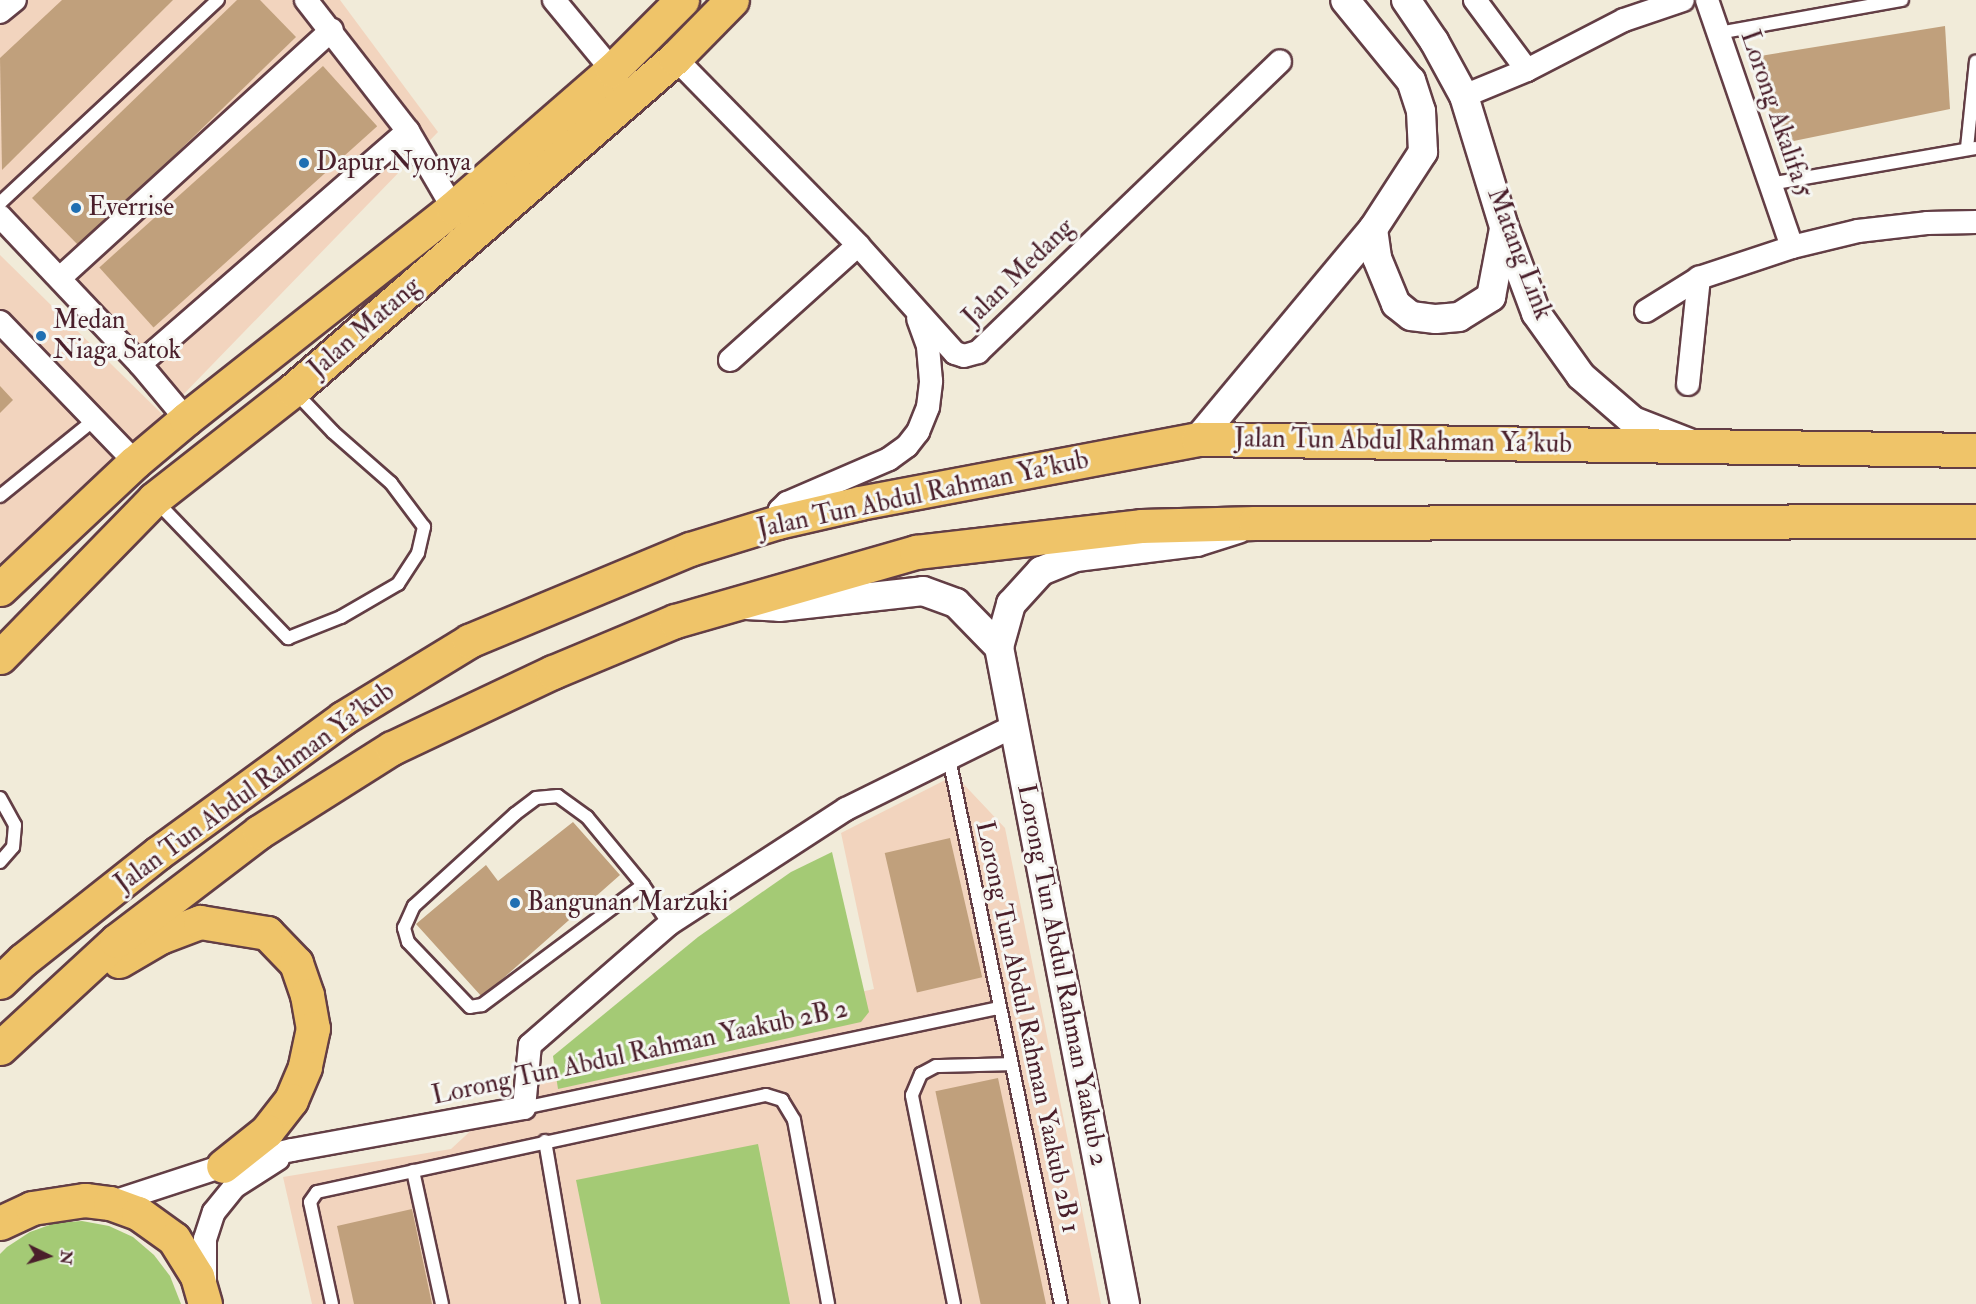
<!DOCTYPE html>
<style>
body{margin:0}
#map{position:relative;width:1976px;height:1304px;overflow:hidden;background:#f1ebd9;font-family:"IM FELL Double Pica",serif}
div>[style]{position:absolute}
.built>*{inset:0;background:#f2d4be}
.green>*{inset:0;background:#a4ca75}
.building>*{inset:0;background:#c0a07c;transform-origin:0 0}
.roads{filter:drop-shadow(2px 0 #633e45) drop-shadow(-2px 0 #633e45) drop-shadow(0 2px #633e45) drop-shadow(0 -2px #633e45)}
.service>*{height:12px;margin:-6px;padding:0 6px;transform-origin:6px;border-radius:6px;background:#fff}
.minor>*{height:22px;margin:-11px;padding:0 11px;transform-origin:11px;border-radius:11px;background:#fff}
.tertiary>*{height:28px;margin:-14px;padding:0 14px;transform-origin:14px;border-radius:14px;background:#fff}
.primary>*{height:33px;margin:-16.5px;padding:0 16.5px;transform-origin:16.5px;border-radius:16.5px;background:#efc469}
.dots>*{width:16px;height:16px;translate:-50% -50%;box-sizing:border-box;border:3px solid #f6f6f2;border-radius:50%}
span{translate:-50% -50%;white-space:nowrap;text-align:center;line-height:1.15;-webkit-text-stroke:6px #f6f6f2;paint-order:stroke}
.street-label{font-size:26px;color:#4a1f2b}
.poi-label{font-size:26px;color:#4a1f2b}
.left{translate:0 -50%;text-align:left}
.north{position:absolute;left:18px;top:1226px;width:60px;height:60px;-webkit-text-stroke:4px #f6f6f2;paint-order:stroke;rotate:95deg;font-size:16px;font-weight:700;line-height:24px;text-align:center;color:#4a1f2b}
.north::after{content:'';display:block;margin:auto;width:21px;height:27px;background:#4a1f2b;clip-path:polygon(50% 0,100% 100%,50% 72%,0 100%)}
</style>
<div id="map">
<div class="built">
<div style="clip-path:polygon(0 0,340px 0,438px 132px,178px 400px,0 209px)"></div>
<div style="clip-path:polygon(0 255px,164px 416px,0 563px)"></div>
<div style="clip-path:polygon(955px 775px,1005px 828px,1101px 1304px,312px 1304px,283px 1177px,451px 1149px,530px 1076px,565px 1058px,874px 989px,841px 833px)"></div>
</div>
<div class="green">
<div style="clip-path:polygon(832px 852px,869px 1012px,861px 1022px,558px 1089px,553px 1056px,698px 937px,791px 872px)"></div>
<div style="clip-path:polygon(758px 1144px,790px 1304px,601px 1304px,576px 1180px)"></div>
<div style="clip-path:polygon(82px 1221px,109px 1226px,133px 1237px,154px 1255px,170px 1276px,181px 1304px,0 1304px,0 1254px,7px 1247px,30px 1232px,55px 1223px)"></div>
</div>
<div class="building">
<div style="clip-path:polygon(62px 0,173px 0,2px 170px,0 58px)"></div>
<div style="clip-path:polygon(237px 0,260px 0,296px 37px,80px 247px,32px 198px)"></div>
<div style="clip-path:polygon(1945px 26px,1950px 109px,1779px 144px,1754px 57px)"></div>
<div style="left:323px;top:66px;width:81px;height:301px;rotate:48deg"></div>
<div style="clip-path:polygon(0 386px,13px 400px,0 413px)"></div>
<div style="clip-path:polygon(573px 822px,620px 875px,482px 997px,416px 924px,486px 865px,498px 881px)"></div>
<div style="left:950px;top:838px;width:143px;height:67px;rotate:77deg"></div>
<div style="left:998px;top:1078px;width:231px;height:64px;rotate:78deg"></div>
<div style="clip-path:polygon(412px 1209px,432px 1304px,354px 1304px,337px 1226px)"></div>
</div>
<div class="roads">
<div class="service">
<div style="left:1718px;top:33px;width:187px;rotate:-10.2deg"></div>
<div style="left:1967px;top:148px;width:87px;rotate:-84.1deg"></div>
<div style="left:1770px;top:184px;width:209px;rotate:-9.9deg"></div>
<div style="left:0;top:203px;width:298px;rotate:-43deg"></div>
<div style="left:0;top:496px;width:121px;rotate:-39deg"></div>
<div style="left:155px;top:500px;width:192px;rotate:46.1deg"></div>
<div style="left:288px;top:638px;width:57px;rotate:-21.6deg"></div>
<div style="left:341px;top:617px;width:66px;rotate:-30.1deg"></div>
<div style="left:398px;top:584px;width:37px;rotate:-57deg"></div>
<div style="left:418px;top:553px;width:27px;rotate:-77deg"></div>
<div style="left:424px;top:527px;width:55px;rotate:-126.9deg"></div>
<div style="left:391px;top:483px;width:77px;rotate:-138.7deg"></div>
<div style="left:333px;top:432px;width:57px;rotate:-133.6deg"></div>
<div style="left:949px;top:758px;width:557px;rotate:78.41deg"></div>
<div style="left:0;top:798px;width:31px;rotate:61deg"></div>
<div style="left:15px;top:825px;width:22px;rotate:95deg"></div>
<div style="left:13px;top:847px;width:20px;rotate:131deg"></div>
<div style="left:643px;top:885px;width:201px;rotate:143.3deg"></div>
<div style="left:482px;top:1005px;width:12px;rotate:171deg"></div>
<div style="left:470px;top:1007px;width:90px;rotate:-133.6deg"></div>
<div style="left:408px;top:942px;width:15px;rotate:-106deg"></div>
<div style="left:404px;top:928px;width:24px;rotate:-66deg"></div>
<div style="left:414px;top:906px;width:137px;rotate:-42.3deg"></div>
<div style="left:515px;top:814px;width:26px;rotate:-37deg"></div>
<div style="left:536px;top:798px;width:22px;rotate:-5deg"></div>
<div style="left:558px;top:796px;width:36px;rotate:36deg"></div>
<div style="left:587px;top:817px;width:88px;rotate:50.5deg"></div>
<div style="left:643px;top:885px;width:47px;rotate:56.3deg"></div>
<div style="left:524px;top:1108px;width:485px;rotate:-11.9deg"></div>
<div style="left:545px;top:1141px;width:165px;rotate:80.3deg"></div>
<div style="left:413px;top:1171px;width:136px;rotate:77.7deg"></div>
<div style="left:332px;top:1304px;width:104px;rotate:-102.2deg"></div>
<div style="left:310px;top:1202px;width:12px;rotate:-55deg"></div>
<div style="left:317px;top:1192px;width:459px;rotate:-12.2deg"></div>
<div style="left:766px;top:1095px;width:17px;rotate:17deg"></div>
<div style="left:782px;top:1100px;width:23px;rotate:59deg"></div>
<div style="left:794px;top:1120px;width:187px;rotate:79.5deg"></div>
<div style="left:954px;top:1304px;width:213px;rotate:-101.4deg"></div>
<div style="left:912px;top:1095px;width:23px;rotate:-67deg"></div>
<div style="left:921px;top:1074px;width:17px;rotate:-28deg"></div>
<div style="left:936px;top:1066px;width:74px;rotate:-1.5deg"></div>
</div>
<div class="minor">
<div style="left:306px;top:0;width:166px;rotate:52.1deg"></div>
<div style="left:408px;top:131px;width:89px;rotate:59.7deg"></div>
<div style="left:554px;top:0;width:91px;rotate:50.4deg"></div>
<div style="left:1475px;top:0;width:87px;rotate:53.4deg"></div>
<div style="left:1707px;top:0;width:261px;rotate:71deg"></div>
<div style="left:0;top:12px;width:19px;rotate:-39deg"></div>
<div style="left:675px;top:58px;width:262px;rotate:45.6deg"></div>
<div style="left:858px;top:245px;width:145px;rotate:48.1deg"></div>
<div style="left:955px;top:353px;width:9px;rotate:18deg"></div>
<div style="left:964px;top:356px;width:15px;rotate:-16deg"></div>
<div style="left:978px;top:352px;width:419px;rotate:-43.9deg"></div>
<div style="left:1464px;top:96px;width:68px;rotate:-22.4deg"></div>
<div style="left:1527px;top:70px;width:109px;rotate:-27.3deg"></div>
<div style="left:1624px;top:20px;width:62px;rotate:-18.7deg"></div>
<div style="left:0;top:216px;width:204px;rotate:46.6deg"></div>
<div style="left:140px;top:364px;width:72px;rotate:50.1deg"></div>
<div style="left:60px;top:278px;width:368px;rotate:-42.4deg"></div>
<div style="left:1646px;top:311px;width:62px;rotate:-31.9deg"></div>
<div style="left:1699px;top:278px;width:98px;rotate:-18.4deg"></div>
<div style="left:1792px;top:247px;width:68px;rotate:-13.6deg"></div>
<div style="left:1858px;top:231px;width:69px;rotate:-6.6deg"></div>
<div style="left:1927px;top:223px;width:49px;rotate:-1.2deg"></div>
<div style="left:0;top:322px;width:194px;rotate:46deg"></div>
<div style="left:730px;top:360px;width:172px;rotate:-41.9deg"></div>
<div style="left:140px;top:364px;width:355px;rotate:-41deg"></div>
<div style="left:1688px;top:384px;width:107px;rotate:-84.1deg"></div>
<div style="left:778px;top:522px;width:12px;rotate:-81deg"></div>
<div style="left:780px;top:510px;width:10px;rotate:-45deg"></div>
<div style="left:787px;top:503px;width:111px;rotate:-23.3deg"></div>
<div style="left:889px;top:459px;width:22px;rotate:-36deg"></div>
<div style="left:907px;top:446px;width:18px;rotate:-52deg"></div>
<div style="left:918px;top:432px;width:27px;rotate:-68deg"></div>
<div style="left:928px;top:407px;width:26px;rotate:-83deg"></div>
<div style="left:931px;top:381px;width:35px;rotate:-95deg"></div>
<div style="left:928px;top:346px;width:29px;rotate:-110deg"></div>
<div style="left:110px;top:1203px;width:119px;rotate:-18.1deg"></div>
<div style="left:223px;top:1166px;width:71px;rotate:-13.1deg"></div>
<div style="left:292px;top:1150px;width:236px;rotate:-10.3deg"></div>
<div style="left:524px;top:1108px;width:63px;rotate:-84.6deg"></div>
<div style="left:530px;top:1045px;width:184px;rotate:-41deg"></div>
<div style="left:669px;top:924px;width:211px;rotate:-33deg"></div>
<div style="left:846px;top:809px;width:187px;rotate:-26.3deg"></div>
<div style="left:205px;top:1289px;width:50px;rotate:-90deg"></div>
<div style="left:205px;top:1239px;width:28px;rotate:-72deg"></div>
<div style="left:214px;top:1212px;width:32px;rotate:-51deg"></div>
<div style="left:234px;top:1187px;width:52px;rotate:-32.5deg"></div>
</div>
<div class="tertiary">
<div style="left:1406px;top:0;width:50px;rotate:55.7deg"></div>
<div style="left:1434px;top:41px;width:63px;rotate:61.4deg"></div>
<div style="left:1464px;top:96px;width:137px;rotate:73deg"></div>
<div style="left:1504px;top:227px;width:92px;rotate:69.6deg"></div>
<div style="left:1536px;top:313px;width:77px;rotate:54.5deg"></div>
<div style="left:1581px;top:376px;width:69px;rotate:40.9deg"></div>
<div style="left:1633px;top:421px;width:60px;rotate:21.4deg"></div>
<div style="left:1373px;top:229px;width:29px;rotate:82deg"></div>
<div style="left:1377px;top:258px;width:50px;rotate:67.6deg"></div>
<div style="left:1396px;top:304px;width:19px;rotate:39deg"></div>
<div style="left:1411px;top:316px;width:25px;rotate:7deg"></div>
<div style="left:1436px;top:319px;width:23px;rotate:-5deg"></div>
<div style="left:1459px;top:317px;width:38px;rotate:-32deg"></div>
<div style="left:1491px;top:297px;width:69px;rotate:-79.2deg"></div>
<div style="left:1198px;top:439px;width:273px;rotate:-50.2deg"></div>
<div style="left:1373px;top:229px;width:92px;rotate:-57deg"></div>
<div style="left:1423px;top:152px;width:41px;rotate:-92.8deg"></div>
<div style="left:1421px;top:111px;width:32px;rotate:-108deg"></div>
<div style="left:1411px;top:81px;width:104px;rotate:-129.2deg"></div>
<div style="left:746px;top:605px;width:33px;rotate:3deg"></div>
<div style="left:779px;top:607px;width:145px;rotate:-6.3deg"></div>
<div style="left:923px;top:591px;width:35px;rotate:20deg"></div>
<div style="left:956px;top:603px;width:62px;rotate:45.7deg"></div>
<div style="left:1125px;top:1304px;width:669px;rotate:-100.86deg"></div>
<div style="left:999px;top:647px;width:45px;rotate:-74.4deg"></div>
<div style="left:1011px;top:604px;width:45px;rotate:-47.7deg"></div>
<div style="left:1041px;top:571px;width:38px;rotate:-22deg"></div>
<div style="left:1076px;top:557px;width:122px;rotate:-7.1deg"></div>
<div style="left:1197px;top:542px;width:43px;rotate:-17.6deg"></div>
</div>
<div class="primary">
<div style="left:0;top:589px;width:185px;rotate:-43.3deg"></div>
<div style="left:135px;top:462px;width:67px;rotate:-40.1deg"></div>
<div style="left:186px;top:419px;width:340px;rotate:-38.3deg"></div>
<div style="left:453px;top:208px;width:211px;rotate:-41deg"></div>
<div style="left:612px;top:70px;width:99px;rotate:-45deg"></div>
<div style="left:0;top:657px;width:221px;rotate:-45.7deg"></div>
<div style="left:154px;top:499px;width:177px;rotate:-38.1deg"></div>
<div style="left:293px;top:390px;width:506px;rotate:-40.99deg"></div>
<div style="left:675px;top:58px;width:81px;rotate:-45.5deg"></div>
<div style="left:119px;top:961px;width:48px;rotate:-30.3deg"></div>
<div style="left:160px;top:937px;width:43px;rotate:-20.6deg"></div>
<div style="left:200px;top:922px;width:68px;rotate:9.3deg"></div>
<div style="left:267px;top:933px;width:42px;rotate:46deg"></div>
<div style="left:296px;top:963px;width:34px;rotate:71deg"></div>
<div style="left:307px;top:995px;width:34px;rotate:80deg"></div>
<div style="left:313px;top:1028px;width:40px;rotate:102deg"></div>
<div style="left:305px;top:1067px;width:36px;rotate:113deg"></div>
<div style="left:291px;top:1100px;width:39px;rotate:128deg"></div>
<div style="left:267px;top:1131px;width:56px;rotate:141.5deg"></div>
<div style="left:0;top:982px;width:32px;rotate:-44deg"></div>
<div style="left:23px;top:960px;width:172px;rotate:-38.4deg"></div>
<div style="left:158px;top:853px;width:229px;rotate:-36.1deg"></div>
<div style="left:343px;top:718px;width:148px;rotate:-31.4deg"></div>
<div style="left:469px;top:641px;width:239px;rotate:-22.6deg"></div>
<div style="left:690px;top:549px;width:92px;rotate:-17.1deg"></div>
<div style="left:778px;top:522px;width:84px;rotate:-13deg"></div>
<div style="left:860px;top:503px;width:344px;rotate:-10.7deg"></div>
<div style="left:1198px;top:439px;width:778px;rotate:0.81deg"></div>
<div style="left:0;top:1048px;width:158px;rotate:-42.7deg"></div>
<div style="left:116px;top:941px;width:180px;rotate:-37.3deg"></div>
<div style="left:259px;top:832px;width:157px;rotate:-32.3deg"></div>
<div style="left:392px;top:748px;width:178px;rotate:-25.3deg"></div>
<div style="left:553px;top:672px;width:132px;rotate:-22.7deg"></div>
<div style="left:675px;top:621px;width:251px;rotate:-16deg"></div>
<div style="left:916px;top:552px;width:226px;rotate:-6.6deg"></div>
<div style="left:1141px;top:526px;width:114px;rotate:-1.5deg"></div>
<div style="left:1255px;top:523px;width:721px;rotate:-0.16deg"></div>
<div style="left:0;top:1223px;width:35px;rotate:-25deg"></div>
<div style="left:32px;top:1208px;width:54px;rotate:-8.6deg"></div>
<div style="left:85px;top:1200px;width:25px;rotate:7deg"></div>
<div style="left:110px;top:1203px;width:30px;rotate:20deg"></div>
<div style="left:138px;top:1213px;width:44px;rotate:35.8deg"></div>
<div style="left:174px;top:1239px;width:44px;rotate:58.1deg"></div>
<div style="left:197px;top:1276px;width:29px;rotate:74deg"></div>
</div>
</div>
<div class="dots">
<div style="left:304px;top:163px;background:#1f6fb2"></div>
<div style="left:76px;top:208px;background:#1f6fb2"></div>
<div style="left:41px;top:336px;background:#1f6fb2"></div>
<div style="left:515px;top:903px;background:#1f6fb2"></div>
</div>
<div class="street-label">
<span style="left:1776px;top:114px;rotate:71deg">Lorong Akalifa 5</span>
<span style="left:1519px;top:254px;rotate:69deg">Matang Link</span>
<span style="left:1019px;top:273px;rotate:-44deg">Jalan Medang</span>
<span style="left:365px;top:328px;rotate:-41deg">Jalan Matang</span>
<span style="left:1403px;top:442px;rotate:1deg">Jalan Tun Abdul Rahman Ya'kub</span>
<span style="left:923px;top:495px;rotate:-12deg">Jalan Tun Abdul Rahman Ya'kub</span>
<span style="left:255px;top:788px;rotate:-36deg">Jalan Tun Abdul Rahman Ya'kub</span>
<span style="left:1062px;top:975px;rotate:79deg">Lorong Tun Abdul Rahman Yaakub 2</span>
<span style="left:1027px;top:1027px;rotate:78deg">Lorong Tun Abdul Rahman Yaakub 2B 1</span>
<span style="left:640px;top:1053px;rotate:-12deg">Lorong Tun Abdul Rahman Yaakub 2B 2</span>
</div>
<div class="poi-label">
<span class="left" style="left:316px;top:163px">Dapur Nyonya</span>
<span class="left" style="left:88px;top:208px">Everrise</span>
<span class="left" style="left:53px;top:336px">Medan<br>Niaga Satok</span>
<span class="left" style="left:527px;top:903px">Bangunan Marzuki</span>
</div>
<div class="north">N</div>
</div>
